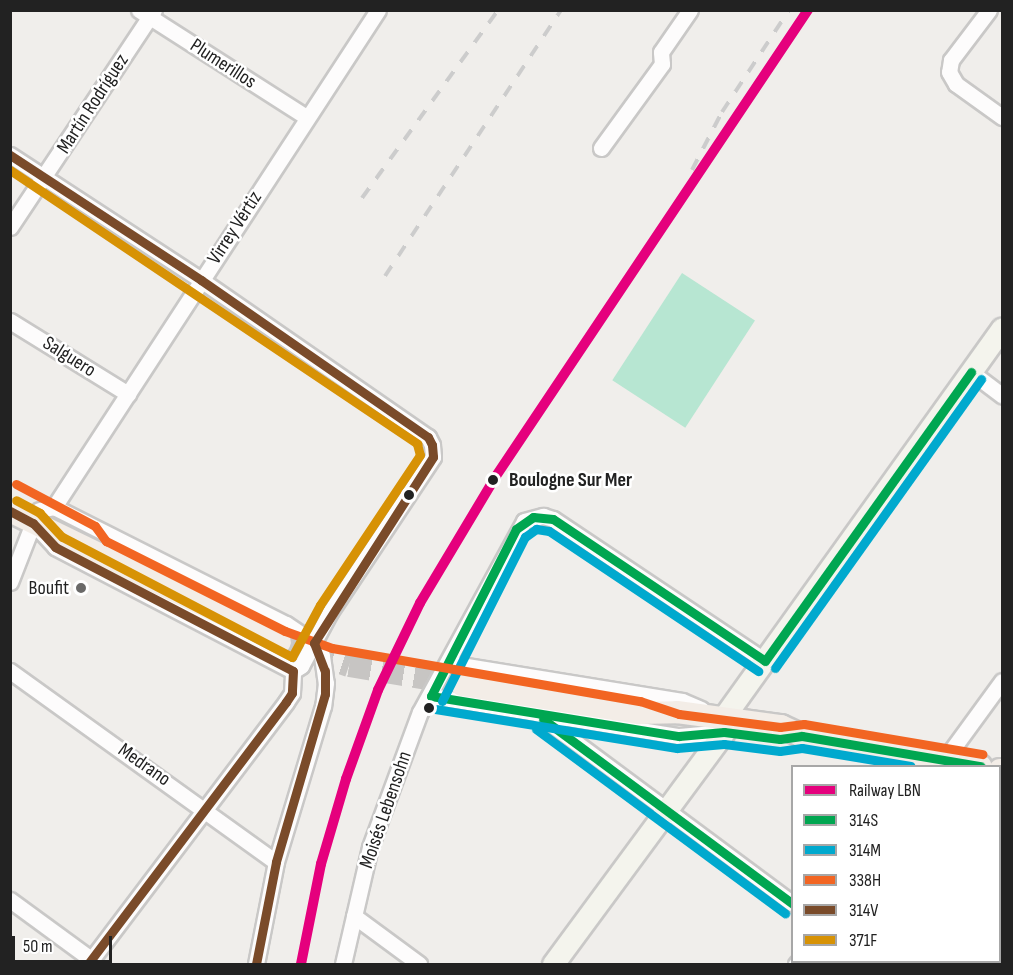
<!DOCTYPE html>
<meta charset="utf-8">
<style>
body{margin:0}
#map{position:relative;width:1013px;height:975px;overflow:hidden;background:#f0eeeb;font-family:"Sofia Sans Condensed",sans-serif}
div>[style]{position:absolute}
.pitch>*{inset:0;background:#b7e6d2;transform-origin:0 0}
.primary-tunnel>*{height:22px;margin-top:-11px;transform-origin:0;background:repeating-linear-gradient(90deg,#c7c5c3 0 22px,transparent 0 33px)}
.roads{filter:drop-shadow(2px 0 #c9c8c7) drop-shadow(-2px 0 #c9c8c7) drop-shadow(0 2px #c9c8c7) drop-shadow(0 -2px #c9c8c7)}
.street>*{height:15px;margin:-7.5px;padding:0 7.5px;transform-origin:7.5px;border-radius:7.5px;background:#fdfcfc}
.secondary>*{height:21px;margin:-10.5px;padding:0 10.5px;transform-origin:10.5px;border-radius:10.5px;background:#f4f4ed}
.primary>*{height:22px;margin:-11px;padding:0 11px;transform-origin:11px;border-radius:11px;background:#f3ede7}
.rail>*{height:4px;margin-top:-2px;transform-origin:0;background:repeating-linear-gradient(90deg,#ccc 0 12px,transparent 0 24px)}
.bus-1>*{height:9px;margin:-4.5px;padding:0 4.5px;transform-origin:4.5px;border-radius:4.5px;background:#00a651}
.bus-2>*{height:9px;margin:-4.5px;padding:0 4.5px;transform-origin:4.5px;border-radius:4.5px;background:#00a9ce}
.bus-3>*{height:9px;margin:-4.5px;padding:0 4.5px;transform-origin:4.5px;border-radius:4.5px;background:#f26522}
.bus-4>*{height:9px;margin:-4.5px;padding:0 4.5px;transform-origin:4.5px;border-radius:4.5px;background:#7a4b2a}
.bus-5>*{height:9px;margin:-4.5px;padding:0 4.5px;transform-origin:4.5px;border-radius:4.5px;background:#d79205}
.rail-1>*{height:10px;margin:-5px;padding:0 5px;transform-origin:5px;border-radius:5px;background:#e5007d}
.dots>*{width:16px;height:16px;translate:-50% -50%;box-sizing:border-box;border:3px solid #fff;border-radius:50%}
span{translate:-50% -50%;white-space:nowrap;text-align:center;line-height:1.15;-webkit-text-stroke:5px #fff;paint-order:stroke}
.street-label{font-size:20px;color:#222}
.stop-label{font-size:20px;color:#222;font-weight:700}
.left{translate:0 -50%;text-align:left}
.poi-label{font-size:20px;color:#222}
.right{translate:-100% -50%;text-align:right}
.frame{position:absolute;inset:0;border:12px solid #222;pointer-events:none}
.legend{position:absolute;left:791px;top:765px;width:210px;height:198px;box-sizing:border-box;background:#fff;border:2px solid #a7a7a7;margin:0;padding:8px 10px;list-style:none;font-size:18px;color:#222}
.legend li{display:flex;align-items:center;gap:12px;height:30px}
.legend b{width:30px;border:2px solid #a7a7a7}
.scale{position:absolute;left:12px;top:936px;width:100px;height:27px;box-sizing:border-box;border:3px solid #222;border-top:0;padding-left:8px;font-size:18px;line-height:21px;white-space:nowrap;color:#222;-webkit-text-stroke:4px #fff;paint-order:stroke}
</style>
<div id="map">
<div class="pitch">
<div style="left:682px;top:273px;width:87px;height:128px;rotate:33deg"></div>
</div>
<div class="primary-tunnel">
<div style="left:280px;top:642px;width:73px;rotate:19.2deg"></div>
<div style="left:349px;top:666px;width:115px;rotate:9.5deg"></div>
</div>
<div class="roads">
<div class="street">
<div style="left:139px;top:10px;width:198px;rotate:32.6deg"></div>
<div style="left:989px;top:10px;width:63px;rotate:127.2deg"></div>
<div style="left:951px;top:60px;width:12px;rotate:99deg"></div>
<div style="left:949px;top:72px;width:14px;rotate:60deg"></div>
<div style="left:956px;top:84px;width:57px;rotate:35.7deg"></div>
<div style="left:601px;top:148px;width:104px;rotate:-54deg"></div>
<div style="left:662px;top:64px;width:12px;rotate:-95deg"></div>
<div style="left:661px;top:52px;width:51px;rotate:-55.4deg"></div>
<div style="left:10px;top:155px;width:228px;rotate:33.2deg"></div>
<div style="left:201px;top:280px;width:276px;rotate:34.7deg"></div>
<div style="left:428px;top:437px;width:9px;rotate:63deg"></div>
<div style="left:432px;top:445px;width:12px;rotate:85deg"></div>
<div style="left:433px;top:457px;width:186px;rotate:123.6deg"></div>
<div style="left:330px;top:612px;width:61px;rotate:118.2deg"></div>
<div style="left:301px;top:666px;width:9px;rotate:148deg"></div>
<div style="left:10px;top:227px;width:260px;rotate:-56.4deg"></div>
<div style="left:10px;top:321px;width:139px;rotate:31.7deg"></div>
<div style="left:971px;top:372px;width:39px;rotate:37deg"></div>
<div style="left:54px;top:507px;width:593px;rotate:-56.9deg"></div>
<div style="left:39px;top:510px;width:15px;rotate:-11deg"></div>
<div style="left:54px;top:507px;width:260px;rotate:26.8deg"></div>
<div style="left:286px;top:624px;width:34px;rotate:34deg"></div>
<div style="left:314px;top:643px;width:15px;rotate:58deg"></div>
<div style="left:322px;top:656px;width:27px;rotate:82deg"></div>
<div style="left:326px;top:683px;width:23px;rotate:97deg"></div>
<div style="left:323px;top:706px;width:163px;rotate:106.8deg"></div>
<div style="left:276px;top:862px;width:104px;rotate:101.1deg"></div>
<div style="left:10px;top:582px;width:63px;rotate:-68.7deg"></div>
<div style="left:33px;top:523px;width:33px;rotate:47deg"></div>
<div style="left:55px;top:547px;width:268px;rotate:27.5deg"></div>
<div style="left:448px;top:663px;width:237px;rotate:9.2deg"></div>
<div style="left:682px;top:701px;width:21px;rotate:23deg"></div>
<div style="left:10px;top:671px;width:327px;rotate:35.7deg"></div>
<div style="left:431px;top:696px;width:251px;rotate:9.2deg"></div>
<div style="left:679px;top:736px;width:45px;rotate:-5.1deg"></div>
<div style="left:540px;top:716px;width:314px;rotate:36.6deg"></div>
<div style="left:940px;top:766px;width:105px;rotate:-53.9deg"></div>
<div style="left:10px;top:900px;width:102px;rotate:36.2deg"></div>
<div style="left:354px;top:916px;width:81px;rotate:36.4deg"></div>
<div style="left:872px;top:962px;width:5px;rotate:22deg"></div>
<div style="left:88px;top:964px;width:328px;rotate:-52.9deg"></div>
<div style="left:286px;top:702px;width:11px;rotate:-56deg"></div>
<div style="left:292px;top:693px;width:22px;rotate:-87deg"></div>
<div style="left:343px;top:964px;width:120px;rotate:-77deg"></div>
<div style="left:370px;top:847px;width:144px;rotate:-69.7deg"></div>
<div style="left:420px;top:712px;width:217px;rotate:-61.4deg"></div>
<div style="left:524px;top:521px;width:20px;rotate:-15deg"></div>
<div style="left:543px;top:516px;width:10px;rotate:17deg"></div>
<div style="left:553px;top:519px;width:255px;rotate:33.8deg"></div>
<div style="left:796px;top:964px;width:3px;rotate:-45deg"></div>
</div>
<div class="secondary">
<div style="left:723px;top:718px;width:479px;rotate:-54.4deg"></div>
<div style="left:553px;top:964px;width:288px;rotate:-53.6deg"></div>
</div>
<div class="primary">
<div style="left:10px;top:511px;width:300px;rotate:25.9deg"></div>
<div style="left:462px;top:685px;width:178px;rotate:9deg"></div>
<div style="left:638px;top:713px;width:39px;rotate:-1deg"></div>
<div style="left:677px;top:712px;width:105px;rotate:7.7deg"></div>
<div style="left:781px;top:726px;width:23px;rotate:25deg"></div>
<div style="left:802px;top:736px;width:181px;rotate:9.6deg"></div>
<div style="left:1000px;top:770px;width:2px"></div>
</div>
</div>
<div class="rail">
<div style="left:692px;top:170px;width:65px;rotate:-62.7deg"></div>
<div style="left:722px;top:112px;width:122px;rotate:-56.7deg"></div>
<div style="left:362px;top:198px;width:232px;rotate:-54.1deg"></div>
<div style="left:385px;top:276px;width:319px;rotate:-56.5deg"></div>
</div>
<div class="bus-1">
<div style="left:765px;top:661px;width:355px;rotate:-54.5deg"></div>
<div style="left:431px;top:696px;width:251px;rotate:9.2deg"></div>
<div style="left:679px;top:736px;width:45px;rotate:-5.1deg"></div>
<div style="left:724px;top:732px;width:56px;rotate:7.1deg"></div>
<div style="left:780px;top:739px;width:22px;rotate:-8deg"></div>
<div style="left:802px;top:736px;width:181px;rotate:9.6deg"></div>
<div style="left:431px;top:696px;width:187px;rotate:-63deg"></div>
<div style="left:516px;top:529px;width:21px;rotate:-35deg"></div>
<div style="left:533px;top:517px;width:20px;rotate:6deg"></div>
<div style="left:553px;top:519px;width:255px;rotate:33.8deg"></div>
<div style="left:543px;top:719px;width:310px;rotate:36.5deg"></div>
</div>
<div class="bus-2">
<div style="left:775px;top:668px;width:355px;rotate:-54.5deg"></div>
<div style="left:442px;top:701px;width:184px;rotate:-63.2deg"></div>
<div style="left:525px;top:537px;width:14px;rotate:-36deg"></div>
<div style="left:536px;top:529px;width:13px;rotate:9deg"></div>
<div style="left:549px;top:531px;width:252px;rotate:33.8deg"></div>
<div style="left:429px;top:708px;width:251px;rotate:9.2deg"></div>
<div style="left:677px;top:748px;width:47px;rotate:-4.9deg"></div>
<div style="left:724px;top:744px;width:56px;rotate:7.1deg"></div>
<div style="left:780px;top:751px;width:22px;rotate:-8deg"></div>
<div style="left:802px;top:748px;width:110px;rotate:9.4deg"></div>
<div style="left:536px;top:729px;width:310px;rotate:36.5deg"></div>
</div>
<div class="bus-3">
<div style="left:16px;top:484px;width:89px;rotate:28deg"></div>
<div style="left:95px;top:526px;width:19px;rotate:54deg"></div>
<div style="left:106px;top:541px;width:200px;rotate:26.7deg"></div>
<div style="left:285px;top:631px;width:50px;rotate:19.9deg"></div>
<div style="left:332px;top:648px;width:313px;rotate:9.8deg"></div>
<div style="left:640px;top:701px;width:41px;rotate:18.4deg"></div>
<div style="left:679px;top:714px;width:102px;rotate:7.3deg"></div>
<div style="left:780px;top:727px;width:24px;rotate:-7deg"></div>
<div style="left:804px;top:724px;width:181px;rotate:9.6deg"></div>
</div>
<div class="bus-4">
<div style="left:10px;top:155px;width:228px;rotate:33.2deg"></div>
<div style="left:201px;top:280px;width:276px;rotate:34.7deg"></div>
<div style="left:428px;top:437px;width:9px;rotate:63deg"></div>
<div style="left:432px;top:445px;width:12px;rotate:85deg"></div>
<div style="left:433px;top:457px;width:221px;rotate:122.6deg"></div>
<div style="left:314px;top:643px;width:30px;rotate:69deg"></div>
<div style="left:325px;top:671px;width:23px;rotate:90deg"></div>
<div style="left:325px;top:694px;width:175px;rotate:106.3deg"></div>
<div style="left:276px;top:862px;width:104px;rotate:101.1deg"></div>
<div style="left:10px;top:511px;width:26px;rotate:28deg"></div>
<div style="left:33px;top:523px;width:33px;rotate:47deg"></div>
<div style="left:55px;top:547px;width:268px;rotate:27.5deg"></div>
<div style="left:293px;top:671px;width:22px;rotate:93deg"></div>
<div style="left:292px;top:693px;width:11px;rotate:124deg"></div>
<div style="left:286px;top:702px;width:328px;rotate:127.1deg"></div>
</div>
<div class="bus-5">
<div style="left:10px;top:170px;width:491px;rotate:33.9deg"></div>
<div style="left:417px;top:444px;width:11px;rotate:75deg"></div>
<div style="left:420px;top:455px;width:180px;rotate:123.7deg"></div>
<div style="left:320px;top:605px;width:59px;rotate:118.3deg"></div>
<div style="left:292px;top:657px;width:259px;rotate:-152.4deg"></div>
<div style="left:62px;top:537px;width:33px;rotate:-133deg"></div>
<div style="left:40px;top:513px;width:27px;rotate:-152deg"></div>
</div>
<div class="rail-1">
<div style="left:301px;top:964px;width:102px;rotate:-78.7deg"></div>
<div style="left:321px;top:864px;width:89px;rotate:-73.6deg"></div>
<div style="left:346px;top:779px;width:95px;rotate:-70.2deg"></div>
<div style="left:378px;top:690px;width:97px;rotate:-64.2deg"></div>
<div style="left:420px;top:603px;width:148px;rotate:-59.1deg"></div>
<div style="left:496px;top:476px;width:561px;rotate:-56.2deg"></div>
</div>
<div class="dots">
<div style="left:493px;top:480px;background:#222"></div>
<div style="left:409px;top:495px;background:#222"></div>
<div style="left:81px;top:588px;background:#6a6968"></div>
<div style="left:429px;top:708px;background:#222"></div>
</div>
<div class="street-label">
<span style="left:223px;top:64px;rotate:33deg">Plumerillos</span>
<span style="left:93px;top:104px;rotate:-57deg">Martín Rodríguez</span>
<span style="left:235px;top:228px;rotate:-57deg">Virrey Vértiz</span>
<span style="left:69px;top:357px;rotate:32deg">Salguero</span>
<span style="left:144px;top:765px;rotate:35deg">Medrano</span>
<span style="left:386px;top:810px;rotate:-71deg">Moisés Lebensohn</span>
</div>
<div class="stop-label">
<span class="left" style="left:509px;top:480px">Boulogne Sur Mer</span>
</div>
<div class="poi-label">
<span class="right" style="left:69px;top:588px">Boufit</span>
</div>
<div class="frame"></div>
<ul class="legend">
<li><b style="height:8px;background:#e5007d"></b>Railway LBN</li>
<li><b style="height:8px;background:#00a651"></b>314S</li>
<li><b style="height:8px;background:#00a9ce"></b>314M</li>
<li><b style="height:8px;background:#f26522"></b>338H</li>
<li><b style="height:8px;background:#7a4b2a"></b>314V</li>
<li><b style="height:8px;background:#d79205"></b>371F</li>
</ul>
<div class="scale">50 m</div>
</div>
